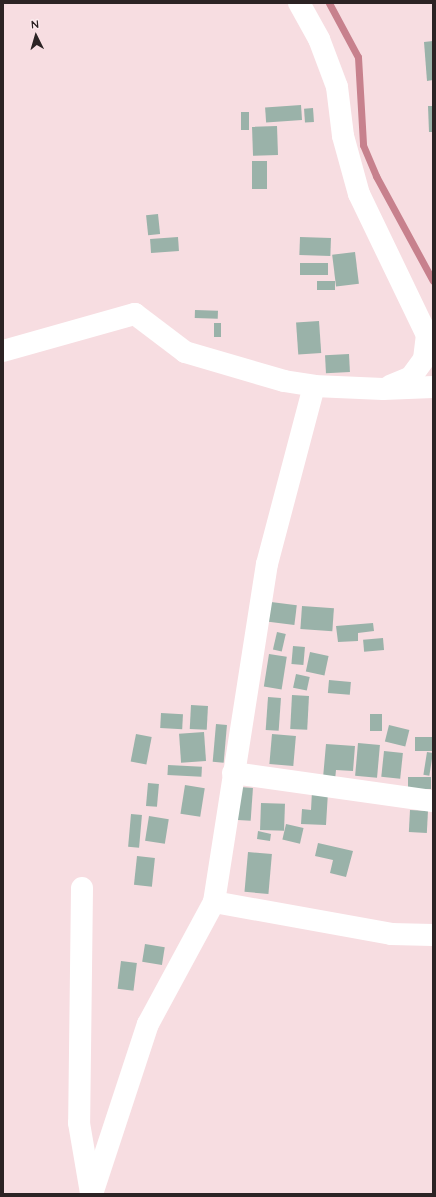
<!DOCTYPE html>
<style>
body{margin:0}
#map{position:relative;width:436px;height:1197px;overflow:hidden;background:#f7dde1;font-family:Quicksand,sans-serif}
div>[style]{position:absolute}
.stream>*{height:7px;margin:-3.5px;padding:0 3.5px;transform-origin:3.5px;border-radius:3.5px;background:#c7818d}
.building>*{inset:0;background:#9ab2a9;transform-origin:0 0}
.minor>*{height:22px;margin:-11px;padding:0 11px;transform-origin:11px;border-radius:11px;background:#fff}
span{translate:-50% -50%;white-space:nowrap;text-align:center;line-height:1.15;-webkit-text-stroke:3px #fdedef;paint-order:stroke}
.frame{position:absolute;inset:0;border:4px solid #2c2324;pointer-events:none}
.north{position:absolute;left:16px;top:16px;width:40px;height:40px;-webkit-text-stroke:3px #fdedef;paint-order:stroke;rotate:355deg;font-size:11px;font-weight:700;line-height:16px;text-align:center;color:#2c2324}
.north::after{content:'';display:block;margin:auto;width:14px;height:18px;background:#2c2324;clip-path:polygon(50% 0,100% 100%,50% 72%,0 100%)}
</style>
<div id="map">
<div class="stream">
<div style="left:329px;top:3px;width:61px;rotate:61.8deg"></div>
<div style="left:358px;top:57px;width:88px;rotate:86.7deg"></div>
<div style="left:363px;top:145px;width:34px;rotate:67deg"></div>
<div style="left:376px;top:176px;width:119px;rotate:61.5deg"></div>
</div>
<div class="building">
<div style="clip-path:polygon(433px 41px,433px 80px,427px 81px,424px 42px)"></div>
<div style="left:301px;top:105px;width:15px;height:36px;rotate:86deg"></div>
<div style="clip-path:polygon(428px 106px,433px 106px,433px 132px,429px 132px)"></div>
<div style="left:313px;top:108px;width:14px;height:9px;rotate:86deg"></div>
<div style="left:241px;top:112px;width:8px;height:18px"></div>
<div style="left:277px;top:126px;width:29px;height:25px;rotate:88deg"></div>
<div style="left:252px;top:161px;width:15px;height:28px"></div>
<div style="left:158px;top:214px;width:20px;height:12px;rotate:84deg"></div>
<div style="left:178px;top:237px;width:14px;height:28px;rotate:86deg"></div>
<div style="left:300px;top:237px;width:31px;height:18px;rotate:2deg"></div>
<div style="left:355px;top:252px;width:32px;height:23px;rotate:83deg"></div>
<div style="left:328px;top:263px;width:12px;height:28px;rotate:90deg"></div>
<div style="left:335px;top:281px;width:9px;height:18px;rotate:90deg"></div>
<div style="left:195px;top:310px;width:23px;height:8px;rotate:2deg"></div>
<div style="left:319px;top:321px;width:32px;height:23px;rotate:86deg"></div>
<div style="left:214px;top:323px;width:7px;height:14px"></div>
<div style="left:349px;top:354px;width:18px;height:24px;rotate:87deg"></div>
<div style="left:271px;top:602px;width:26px;height:20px;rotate:7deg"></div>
<div style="left:302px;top:606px;width:32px;height:23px;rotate:4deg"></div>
<div style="clip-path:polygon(373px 623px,374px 631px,358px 633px,358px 641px,338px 642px,336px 626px)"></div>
<div style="left:277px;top:632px;width:9px;height:18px;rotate:13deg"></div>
<div style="left:383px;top:638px;width:12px;height:20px;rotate:85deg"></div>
<div style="left:293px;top:646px;width:12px;height:18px;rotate:5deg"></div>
<div style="left:310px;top:652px;width:19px;height:20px;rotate:12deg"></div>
<div style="left:269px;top:654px;width:18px;height:33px;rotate:9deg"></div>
<div style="left:296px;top:674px;width:14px;height:14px;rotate:12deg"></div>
<div style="left:329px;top:680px;width:22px;height:13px;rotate:5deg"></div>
<div style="left:292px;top:695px;width:17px;height:34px;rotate:3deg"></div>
<div style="left:268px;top:697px;width:13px;height:33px;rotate:4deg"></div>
<div style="left:191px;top:705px;width:17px;height:24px;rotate:3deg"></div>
<div style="left:161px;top:713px;width:22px;height:15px;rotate:3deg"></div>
<div style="left:370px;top:714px;width:12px;height:17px"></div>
<div style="left:216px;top:724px;width:11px;height:38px;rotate:5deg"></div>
<div style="left:389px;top:725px;width:21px;height:17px;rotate:14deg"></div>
<div style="left:204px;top:732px;width:29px;height:25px;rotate:86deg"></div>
<div style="left:136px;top:734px;width:16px;height:28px;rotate:11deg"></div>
<div style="left:272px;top:734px;width:24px;height:30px;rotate:5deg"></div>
<div style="left:415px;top:737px;width:18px;height:14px"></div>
<div style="left:358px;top:743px;width:22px;height:33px;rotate:5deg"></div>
<div style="clip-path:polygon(326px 744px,355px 746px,353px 771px,336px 770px,335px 780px,323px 778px)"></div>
<div style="left:384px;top:751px;width:19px;height:26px;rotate:6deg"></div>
<div style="left:427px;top:752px;width:6px;height:23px;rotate:9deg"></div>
<div style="left:168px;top:765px;width:34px;height:10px;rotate:3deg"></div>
<div style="left:408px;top:777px;width:23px;height:12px"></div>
<div style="left:148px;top:783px;width:11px;height:23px;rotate:5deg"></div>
<div style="left:185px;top:785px;width:20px;height:29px;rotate:9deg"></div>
<div style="left:240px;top:787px;width:13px;height:33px;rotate:4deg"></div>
<div style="clip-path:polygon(312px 791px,328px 792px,326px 825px,301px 824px,302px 809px,311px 810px)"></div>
<div style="left:261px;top:803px;width:24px;height:27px;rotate:2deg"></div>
<div style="left:410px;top:810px;width:18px;height:22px;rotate:3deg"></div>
<div style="left:131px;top:814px;width:11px;height:33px;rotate:5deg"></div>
<div style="left:149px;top:816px;width:20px;height:25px;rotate:9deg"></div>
<div style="left:286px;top:824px;width:18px;height:16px;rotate:13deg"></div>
<div style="clip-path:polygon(258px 831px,271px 834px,270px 841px,257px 839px)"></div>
<div style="clip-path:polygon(318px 843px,353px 851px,346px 877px,330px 873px,333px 860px,315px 856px)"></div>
<div style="left:248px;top:852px;width:24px;height:40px;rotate:5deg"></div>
<div style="left:137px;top:856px;width:18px;height:29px;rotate:6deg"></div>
<div style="left:145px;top:944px;width:20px;height:18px;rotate:9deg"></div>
<div style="left:121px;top:961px;width:16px;height:28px;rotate:7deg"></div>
</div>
<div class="minor">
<div style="left:299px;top:3px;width:41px;rotate:60.9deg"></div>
<div style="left:319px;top:39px;width:51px;rotate:69.4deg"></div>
<div style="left:337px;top:87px;width:49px;rotate:83deg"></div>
<div style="left:343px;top:136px;width:60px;rotate:74.6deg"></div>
<div style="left:359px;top:194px;width:171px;rotate:64.3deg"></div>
<div style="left:3px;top:351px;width:137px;rotate:-15.7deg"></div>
<div style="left:135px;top:314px;width:63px;rotate:37.2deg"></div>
<div style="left:185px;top:352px;width:103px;rotate:16.3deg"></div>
<div style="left:284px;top:381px;width:30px;rotate:9deg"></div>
<div style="left:314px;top:386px;width:69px;rotate:2.5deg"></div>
<div style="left:383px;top:389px;width:50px;rotate:-2.3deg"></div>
<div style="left:390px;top:386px;width:23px;rotate:-23deg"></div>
<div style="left:411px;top:377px;width:22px;rotate:-54deg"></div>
<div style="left:424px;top:359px;width:24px;rotate:-83deg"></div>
<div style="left:233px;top:773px;width:202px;rotate:8deg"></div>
<div style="left:82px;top:888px;width:235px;rotate:90.7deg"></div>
<div style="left:79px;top:1123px;width:71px;rotate:80.3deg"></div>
<div style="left:214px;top:902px;width:180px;rotate:10.2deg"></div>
<div style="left:391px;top:934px;width:42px;rotate:1.4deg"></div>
<div style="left:92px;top:1194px;width:179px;rotate:-71.8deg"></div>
<div style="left:148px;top:1024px;width:139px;rotate:-61.6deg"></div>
<div style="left:214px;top:902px;width:342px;rotate:-81.1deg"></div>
<div style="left:267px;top:564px;width:184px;rotate:-75.2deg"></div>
</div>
<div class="frame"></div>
<div class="north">N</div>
</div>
